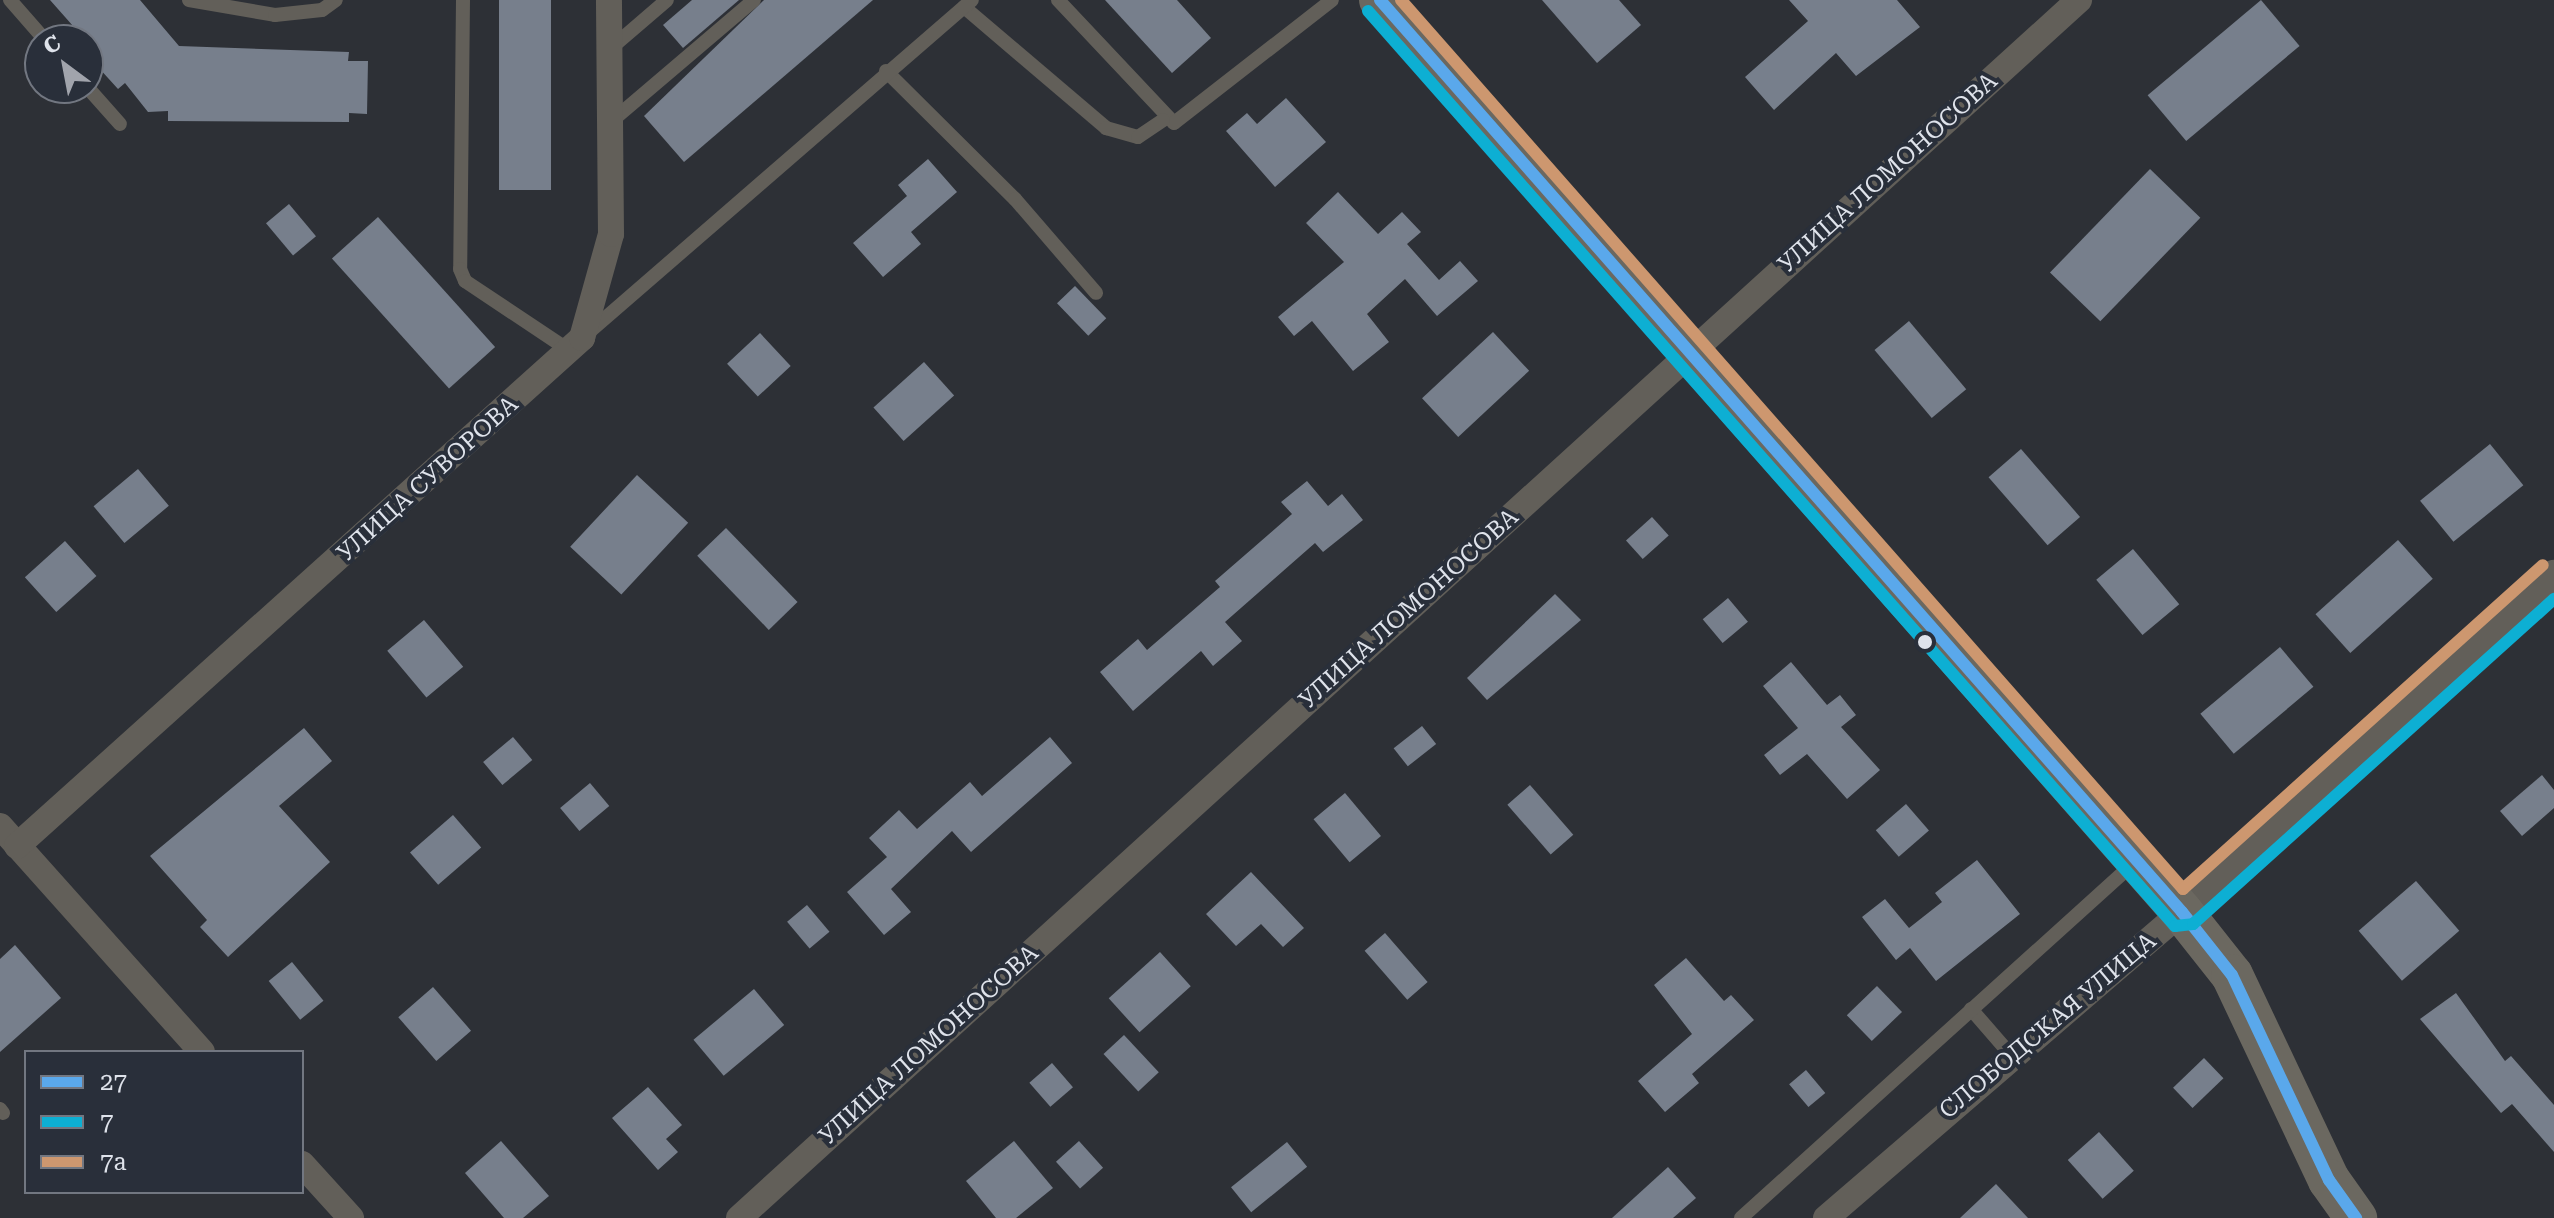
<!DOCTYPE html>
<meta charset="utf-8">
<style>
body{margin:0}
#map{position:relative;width:2554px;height:1218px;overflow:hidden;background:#2d3036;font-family:"Roboto Serif",serif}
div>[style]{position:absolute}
.building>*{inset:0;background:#777f8c;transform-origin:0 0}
.service>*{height:14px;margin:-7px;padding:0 7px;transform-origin:7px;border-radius:7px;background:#625f59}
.minor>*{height:26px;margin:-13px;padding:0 13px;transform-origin:13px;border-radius:13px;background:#625f59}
.tertiary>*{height:34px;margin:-17px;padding:0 17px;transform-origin:17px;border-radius:17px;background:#625f59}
.primary>*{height:42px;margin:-21px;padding:0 21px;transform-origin:21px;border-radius:21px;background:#6b6860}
.bus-1>*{height:12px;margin:-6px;padding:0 6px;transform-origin:6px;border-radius:6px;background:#5aa8eb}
.bus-2>*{height:12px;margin:-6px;padding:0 6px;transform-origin:6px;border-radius:6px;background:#0dafd3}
.bus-3>*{height:12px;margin:-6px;padding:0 6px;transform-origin:6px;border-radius:6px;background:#cd976f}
.dots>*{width:22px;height:22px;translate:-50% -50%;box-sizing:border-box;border:4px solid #292f3a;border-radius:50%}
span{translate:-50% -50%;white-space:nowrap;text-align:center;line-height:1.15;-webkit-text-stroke:8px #292f3a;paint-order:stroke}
.street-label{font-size:24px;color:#dfe3eb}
.legend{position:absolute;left:24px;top:1050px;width:280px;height:144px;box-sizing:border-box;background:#292f3a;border:2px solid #727781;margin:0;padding:10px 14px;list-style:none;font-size:24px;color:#dfe3eb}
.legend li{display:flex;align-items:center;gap:16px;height:40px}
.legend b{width:40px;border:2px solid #727781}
.north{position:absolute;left:24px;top:24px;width:80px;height:80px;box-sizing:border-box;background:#292f3a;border:2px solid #727781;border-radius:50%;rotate:328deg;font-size:22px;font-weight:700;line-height:32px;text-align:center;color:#dfe3eb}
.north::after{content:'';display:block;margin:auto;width:28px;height:36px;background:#a1a4ac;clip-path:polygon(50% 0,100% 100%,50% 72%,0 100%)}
</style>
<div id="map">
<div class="building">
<div style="clip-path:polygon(50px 0,140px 0,179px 46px,349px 52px,348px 61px,368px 61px,367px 114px,349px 113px,349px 122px,168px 121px,168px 111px,148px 112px,125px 83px,118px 89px,88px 56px,88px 40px,57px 40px,73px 26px)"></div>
<div style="left:499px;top:0;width:52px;height:190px"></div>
<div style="clip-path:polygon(692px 0,739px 0,683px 48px,663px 25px)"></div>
<div style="clip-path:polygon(764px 0,873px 0,684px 162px,644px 116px)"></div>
<div style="clip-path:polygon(1105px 0,1177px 0,1211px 38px,1172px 73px)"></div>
<div style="clip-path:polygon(1542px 0,1619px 0,1641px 25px,1597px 63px)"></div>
<div style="clip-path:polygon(1789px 0,1897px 0,1920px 27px,1856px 76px,1836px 53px,1774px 110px,1745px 77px,1808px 21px)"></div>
<div style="left:2261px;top:0;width:60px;height:148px;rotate:50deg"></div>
<div style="clip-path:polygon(1286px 98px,1326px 142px,1275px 187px,1226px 131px,1247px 113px,1257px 124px)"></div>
<div style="clip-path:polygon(928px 159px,957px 192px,911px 232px,921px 244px,883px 277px,853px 243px,907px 196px,898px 185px)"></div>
<div style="left:2150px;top:169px;width:70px;height:144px;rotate:44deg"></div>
<div style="clip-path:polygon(1338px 192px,1378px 234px,1402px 212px,1421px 232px,1407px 244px,1439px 280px,1460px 261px,1478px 281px,1437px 316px,1405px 279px,1367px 314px,1389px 342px,1353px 371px,1312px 321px,1294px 336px,1278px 317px,1344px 262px,1306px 223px)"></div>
<div style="left:289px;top:204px;width:42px;height:30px;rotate:50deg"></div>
<div style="left:378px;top:217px;width:175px;height:62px;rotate:48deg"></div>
<div style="left:1075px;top:286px;width:45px;height:25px;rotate:46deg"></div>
<div style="left:1909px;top:321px;width:89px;height:45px;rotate:50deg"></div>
<div style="left:1493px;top:332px;width:53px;height:97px;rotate:47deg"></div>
<div style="left:760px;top:333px;width:45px;height:45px;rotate:47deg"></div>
<div style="left:924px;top:362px;width:45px;height:68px;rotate:48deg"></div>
<div style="left:2490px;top:444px;width:53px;height:90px;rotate:51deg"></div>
<div style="left:2021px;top:449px;width:90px;height:43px;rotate:49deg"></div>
<div style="left:138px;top:469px;width:48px;height:58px;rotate:50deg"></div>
<div style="left:637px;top:475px;width:70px;height:98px;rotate:43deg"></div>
<div style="clip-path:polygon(1307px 481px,1328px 506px,1342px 494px,1363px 520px,1323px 552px,1315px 543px,1225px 622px,1242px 641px,1213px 666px,1201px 651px,1133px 711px,1100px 672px,1138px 639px,1147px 650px,1220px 587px,1215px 581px,1292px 514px,1281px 502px)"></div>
<div style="left:1652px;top:517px;width:25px;height:35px;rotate:48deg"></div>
<div style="left:726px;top:528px;width:103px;height:40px;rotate:46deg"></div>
<div style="left:2398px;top:540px;width:52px;height:111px;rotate:48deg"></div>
<div style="left:65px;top:541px;width:47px;height:54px;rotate:48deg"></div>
<div style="left:2133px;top:549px;width:72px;height:48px;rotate:50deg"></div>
<div style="clip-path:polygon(1555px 594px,1581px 620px,1487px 700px,1467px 678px)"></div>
<div style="left:1728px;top:598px;width:31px;height:33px;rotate:50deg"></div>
<div style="left:424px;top:620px;width:61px;height:48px;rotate:50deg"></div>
<div style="left:2280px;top:647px;width:52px;height:104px;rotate:50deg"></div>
<div style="clip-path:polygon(1791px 662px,1827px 705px,1840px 695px,1856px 715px,1841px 727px,1880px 770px,1847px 799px,1807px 754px,1780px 775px,1764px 755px,1798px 728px,1763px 686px)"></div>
<div style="left:1422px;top:726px;width:23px;height:36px;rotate:52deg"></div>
<div style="clip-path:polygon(304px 728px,332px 761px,279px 806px,330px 862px,228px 957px,200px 927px,207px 920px,150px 856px)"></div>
<div style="left:513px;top:737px;width:30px;height:39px;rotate:50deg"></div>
<div style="clip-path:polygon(1050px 737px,1072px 763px,971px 852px,952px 831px,891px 889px,911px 912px,884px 935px,847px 892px,887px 857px,869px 838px,899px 810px,917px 829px,970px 782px,982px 796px)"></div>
<div style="clip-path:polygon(2542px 775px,2554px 790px,2554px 808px,2522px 836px,2500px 811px)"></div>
<div style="left:590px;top:783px;width:30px;height:39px;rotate:50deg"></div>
<div style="left:1530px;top:785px;width:66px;height:30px;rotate:49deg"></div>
<div style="left:1345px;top:793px;width:56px;height:41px;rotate:50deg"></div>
<div style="left:1906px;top:804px;width:35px;height:40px;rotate:49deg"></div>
<div style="left:453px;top:815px;width:43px;height:57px;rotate:49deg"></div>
<div style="clip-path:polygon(1977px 860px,2020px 914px,1936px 981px,1910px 948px,1896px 960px,1862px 917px,1885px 899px,1909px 928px,1942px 902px,1935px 893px)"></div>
<div style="clip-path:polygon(1251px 872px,1304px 928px,1283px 947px,1261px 924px,1236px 946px,1206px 914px)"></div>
<div style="left:2416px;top:881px;width:66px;height:76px;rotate:49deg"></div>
<div style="left:807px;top:905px;width:35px;height:26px;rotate:50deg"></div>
<div style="left:1385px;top:933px;width:65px;height:27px;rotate:49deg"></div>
<div style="clip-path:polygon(15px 945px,61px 998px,0 1052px,0 959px)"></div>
<div style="left:1160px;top:952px;width:46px;height:69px;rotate:48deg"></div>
<div style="clip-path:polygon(1686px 958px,1724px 1001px,1731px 995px,1754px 1020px,1692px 1074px,1699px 1083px,1665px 1112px,1638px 1081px,1692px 1034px,1654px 985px)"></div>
<div style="left:292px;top:962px;width:50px;height:30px;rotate:51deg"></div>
<div style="left:1877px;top:986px;width:36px;height:42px;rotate:46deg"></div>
<div style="left:433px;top:987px;width:58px;height:46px;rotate:49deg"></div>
<div style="left:754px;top:989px;width:47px;height:79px;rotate:50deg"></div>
<div style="clip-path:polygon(2456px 993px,2505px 1061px,2511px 1056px,2554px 1105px,2554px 1152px,2512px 1104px,2501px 1113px,2420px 1019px)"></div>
<div style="left:1124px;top:1035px;width:51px;height:28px;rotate:47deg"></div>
<div style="left:2204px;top:1058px;width:28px;height:43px;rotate:46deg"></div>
<div style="left:1052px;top:1063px;width:32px;height:30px;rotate:49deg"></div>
<div style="left:1806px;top:1070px;width:30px;height:22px;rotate:50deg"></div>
<div style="clip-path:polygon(648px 1087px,682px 1125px,666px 1139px,678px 1152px,658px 1170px,612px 1118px)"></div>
<div style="left:2099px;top:1132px;width:52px;height:42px;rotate:48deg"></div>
<div style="clip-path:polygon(501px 1141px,549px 1196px,523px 1218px,504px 1218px,465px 1173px)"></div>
<div style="clip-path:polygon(1014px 1141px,1053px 1188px,1016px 1218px,996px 1218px,966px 1181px)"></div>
<div style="left:1079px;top:1141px;width:36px;height:31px;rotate:48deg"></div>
<div style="left:1287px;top:1142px;width:32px;height:72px;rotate:51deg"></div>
<div style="clip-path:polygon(1668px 1167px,1696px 1198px,1673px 1218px,1612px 1218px)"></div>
<div style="clip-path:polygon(1996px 1184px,2028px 1218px,1960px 1218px)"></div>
</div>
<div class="service">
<div style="left:10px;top:0;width:53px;rotate:48.8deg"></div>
<div style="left:189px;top:0;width:87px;rotate:9.9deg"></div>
<div style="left:275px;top:15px;width:47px;rotate:-6.1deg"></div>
<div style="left:322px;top:10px;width:17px;rotate:-36deg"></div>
<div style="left:463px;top:0;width:269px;rotate:90.6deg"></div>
<div style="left:460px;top:269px;width:13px;rotate:67deg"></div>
<div style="left:465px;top:281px;width:126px;rotate:33.7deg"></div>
<div style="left:1058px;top:0;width:169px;rotate:46.7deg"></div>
<div style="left:1174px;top:123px;width:200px;rotate:-37.9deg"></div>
<div style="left:964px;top:7px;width:187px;rotate:40.4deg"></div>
<div style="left:1106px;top:128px;width:33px;rotate:16deg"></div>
<div style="left:1138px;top:137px;width:30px;rotate:-34deg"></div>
<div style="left:610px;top:49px;width:75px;rotate:-40.7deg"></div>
<div style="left:886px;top:71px;width:182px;rotate:44.8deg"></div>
<div style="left:1015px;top:199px;width:124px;rotate:49.2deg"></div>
<div style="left:88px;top:88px;width:48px;rotate:48.4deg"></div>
<div style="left:613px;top:120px;width:185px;rotate:-40.4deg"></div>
<div style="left:588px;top:333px;width:508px;rotate:-40.93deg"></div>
<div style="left:1971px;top:1009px;width:61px;rotate:49deg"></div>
<div style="left:0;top:1109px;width:5px;rotate:53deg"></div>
<div style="left:1741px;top:1218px;width:531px;rotate:-42.1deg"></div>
</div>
<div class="minor">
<div style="left:0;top:826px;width:303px;rotate:48.2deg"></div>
<div style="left:17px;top:846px;width:760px;rotate:-41.96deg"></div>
<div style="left:582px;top:338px;width:108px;rotate:-74.4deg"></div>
<div style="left:611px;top:234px;width:234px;rotate:-90.5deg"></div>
<div style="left:302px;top:1164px;width:73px;rotate:47.8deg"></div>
<div style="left:739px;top:1218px;width:1811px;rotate:-42.27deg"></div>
<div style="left:1826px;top:1218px;width:469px;rotate:-40.7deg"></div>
</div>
<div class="tertiary">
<div style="left:2182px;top:912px;width:501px;rotate:-42deg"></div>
</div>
<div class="primary">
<div style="left:1380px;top:0;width:1214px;rotate:48.67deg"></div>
<div style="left:2182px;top:912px;width:80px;rotate:51.6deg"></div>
<div style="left:2232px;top:975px;width:227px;rotate:64.7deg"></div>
<div style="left:2329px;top:1180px;width:47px;rotate:54.6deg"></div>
</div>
<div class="bus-1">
<div style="left:1380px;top:0;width:1214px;rotate:48.67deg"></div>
<div style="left:2182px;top:912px;width:80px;rotate:51.6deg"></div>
<div style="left:2232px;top:975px;width:227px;rotate:64.7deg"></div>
<div style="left:2329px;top:1180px;width:47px;rotate:54.6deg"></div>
</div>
<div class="bus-2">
<div style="left:1368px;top:11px;width:1220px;rotate:48.59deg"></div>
<div style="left:2175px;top:926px;width:18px;rotate:-6deg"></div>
<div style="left:2193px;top:924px;width:486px;rotate:-42deg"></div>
</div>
<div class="bus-3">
<div style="left:1401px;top:0;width:1184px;rotate:48.66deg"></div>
<div style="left:2183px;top:889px;width:484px;rotate:-42deg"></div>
</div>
<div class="dots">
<div style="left:1925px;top:642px;background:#dfe3eb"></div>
</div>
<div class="street-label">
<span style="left:1888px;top:173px;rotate:-42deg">УЛИЦА ЛОМОНОСОВА</span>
<span style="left:428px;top:479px;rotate:-42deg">УЛИЦА СУВОРОВА</span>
<span style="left:1409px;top:609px;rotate:-42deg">УЛИЦА ЛОМОНОСОВА</span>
<span style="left:2048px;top:1026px;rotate:-40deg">СЛОБОДСКАЯ УЛИЦА</span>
<span style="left:929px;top:1045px;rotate:-42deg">УЛИЦА ЛОМОНОСОВА</span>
</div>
<ul class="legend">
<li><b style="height:10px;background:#5aa8eb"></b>27</li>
<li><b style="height:10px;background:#0dafd3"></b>7</li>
<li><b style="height:10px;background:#cd976f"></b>7а</li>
</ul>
<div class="north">С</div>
</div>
